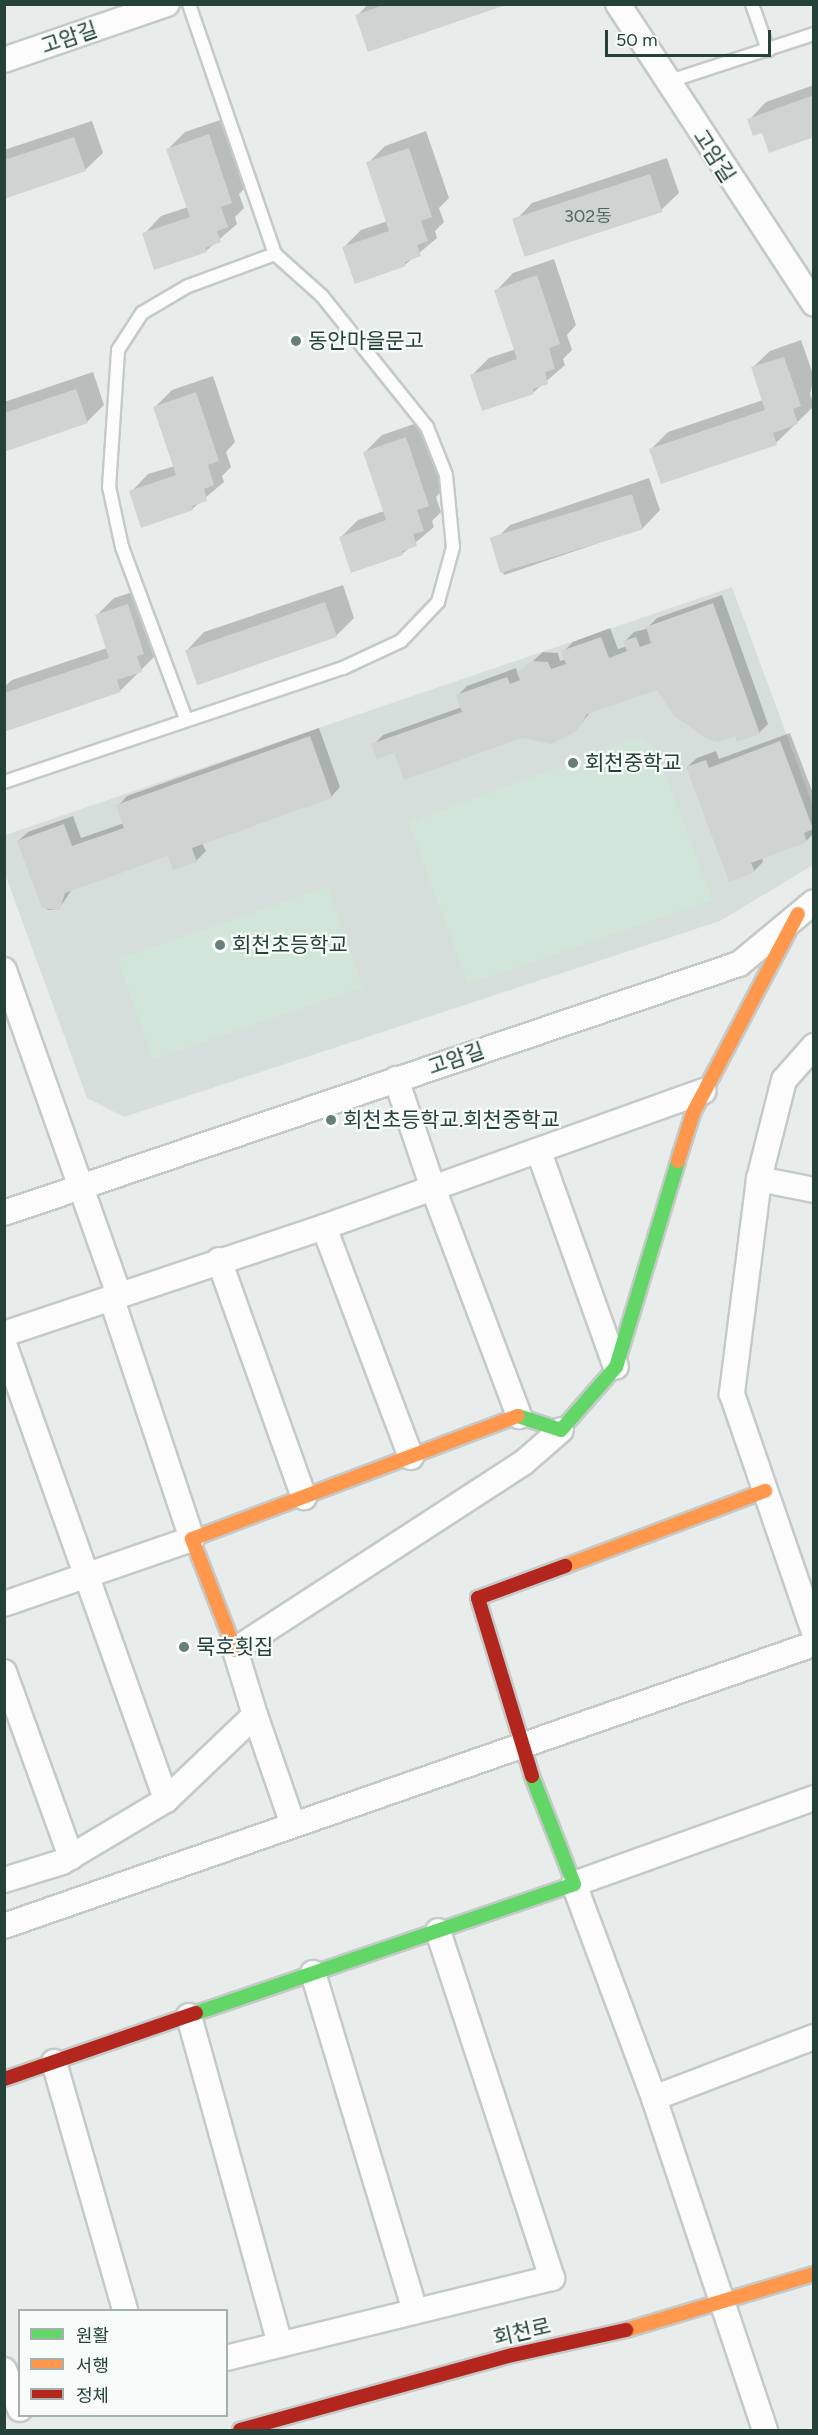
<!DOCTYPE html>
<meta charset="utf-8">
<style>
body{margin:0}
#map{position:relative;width:818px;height:2435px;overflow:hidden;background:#e8edeb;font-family:Figtree,"Noto Sans KR",sans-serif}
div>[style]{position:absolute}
.built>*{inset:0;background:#d6dedb}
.green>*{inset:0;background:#d1e6d8;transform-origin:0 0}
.shadow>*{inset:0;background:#0003}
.building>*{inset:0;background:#cfd4d2;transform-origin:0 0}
.roads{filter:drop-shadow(2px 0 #c5cac8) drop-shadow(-2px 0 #c5cac8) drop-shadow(0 2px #c5cac8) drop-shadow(0 -2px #c5cac8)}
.lane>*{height:12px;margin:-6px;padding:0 6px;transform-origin:6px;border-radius:6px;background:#fcfcfc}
.street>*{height:24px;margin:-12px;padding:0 12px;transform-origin:12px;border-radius:12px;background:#fcfcfc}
.fast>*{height:14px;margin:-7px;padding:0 7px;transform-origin:7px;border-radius:7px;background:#63d668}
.slow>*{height:14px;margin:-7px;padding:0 7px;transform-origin:7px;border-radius:7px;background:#ff974d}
.jam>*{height:14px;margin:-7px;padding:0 7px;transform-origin:7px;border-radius:7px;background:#b3261e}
.dots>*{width:16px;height:16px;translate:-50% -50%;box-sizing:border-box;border:3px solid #f7fbf9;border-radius:50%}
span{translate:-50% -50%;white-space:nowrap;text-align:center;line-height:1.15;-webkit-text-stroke:4.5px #f7fbf9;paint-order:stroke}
.number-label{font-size:18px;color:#506761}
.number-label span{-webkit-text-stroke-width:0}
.street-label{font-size:21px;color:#24423a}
.poi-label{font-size:21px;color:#24423a}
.left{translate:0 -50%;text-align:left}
.frame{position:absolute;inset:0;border:6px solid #24423a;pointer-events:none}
.legend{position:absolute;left:18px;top:2309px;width:210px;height:108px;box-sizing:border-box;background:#f7fbf9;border:2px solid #a3b1ad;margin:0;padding:8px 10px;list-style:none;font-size:18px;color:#24423a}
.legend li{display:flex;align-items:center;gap:12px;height:30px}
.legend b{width:30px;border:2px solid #a3b1ad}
.scale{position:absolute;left:605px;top:30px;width:166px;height:27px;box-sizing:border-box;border:3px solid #24423a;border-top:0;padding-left:8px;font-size:18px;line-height:21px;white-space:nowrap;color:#24423a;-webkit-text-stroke:4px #f7fbf9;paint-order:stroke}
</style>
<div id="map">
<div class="built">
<div style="clip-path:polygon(732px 587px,813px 806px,813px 865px,720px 921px,124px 1117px,87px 1098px,5px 874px,5px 835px)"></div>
</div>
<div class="green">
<div style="clip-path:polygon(637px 738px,655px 746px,712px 900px,468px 984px,409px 823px)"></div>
<div style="left:328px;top:887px;width:106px;height:222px;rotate:71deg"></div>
</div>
<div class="shadow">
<div style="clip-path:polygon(368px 4px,502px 4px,357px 16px)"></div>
<div style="clip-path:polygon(814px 85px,814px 136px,763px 131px,749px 120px,766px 102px)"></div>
<div style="clip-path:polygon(226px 118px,249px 184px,239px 194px,244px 208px,235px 217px,237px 224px,206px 251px,144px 234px,161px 216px,188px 207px,168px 149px,185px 132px)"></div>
<div style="clip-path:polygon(92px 121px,103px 153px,85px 170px,4px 197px,4px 150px)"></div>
<div style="clip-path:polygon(426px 131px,449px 198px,439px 208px,444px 222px,435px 231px,437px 238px,406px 264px,344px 247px,361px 230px,388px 221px,368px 163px,385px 146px)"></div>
<div style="clip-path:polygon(667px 158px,679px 193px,661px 210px,515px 221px,532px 203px)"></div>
<div style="clip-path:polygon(554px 259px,576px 325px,567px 335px,572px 350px,563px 359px,565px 365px,534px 392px,472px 375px,489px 358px,516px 349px,496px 291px,513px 273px)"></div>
<div style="clip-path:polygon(801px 340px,814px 377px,810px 394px,814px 406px,776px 443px,650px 450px,668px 432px,763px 400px,752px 368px,770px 351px)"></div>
<div style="clip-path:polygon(93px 372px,104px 405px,87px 422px,4px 450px,4px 402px)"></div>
<div style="clip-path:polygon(213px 376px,235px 442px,226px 452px,231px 467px,222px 476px,224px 482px,192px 509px,131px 492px,148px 474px,175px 466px,155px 407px,172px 390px)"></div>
<div style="clip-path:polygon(423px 421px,445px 487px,436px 497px,441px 512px,432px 521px,434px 527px,402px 554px,341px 537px,358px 520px,384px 511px,365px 452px,382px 435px)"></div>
<div style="clip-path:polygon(649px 478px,660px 510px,643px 528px,504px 575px,493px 542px,510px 525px)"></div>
<div style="clip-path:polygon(343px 585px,354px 618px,337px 635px,198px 682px,187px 650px,204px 632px)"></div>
<div style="clip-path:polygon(145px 588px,161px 635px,158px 653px,120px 691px,4px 727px,4px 687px,12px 680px,107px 648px,96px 616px,114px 598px)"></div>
<div style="clip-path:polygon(722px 595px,768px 724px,759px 733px,735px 734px,657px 688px,591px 711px,576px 730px,395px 751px,373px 745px,383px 735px,462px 707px,458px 695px,467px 686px,516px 668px,518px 674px,543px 652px,558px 653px,560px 661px,566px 659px,563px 652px,573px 642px,610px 628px,618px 649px,627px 646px,625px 641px,634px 632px,646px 629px,657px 618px)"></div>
<div style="clip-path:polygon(319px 728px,340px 787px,331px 797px,202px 843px,206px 851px,196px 861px,169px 855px,72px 889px,59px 909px,48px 910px,40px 902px,18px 841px,28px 832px,73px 816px,81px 838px,124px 823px,118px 806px,127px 796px)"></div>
<div style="clip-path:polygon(790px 733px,814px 796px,814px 833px,806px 841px,762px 858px,763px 862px,754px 871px,687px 767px,697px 758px,716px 751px,719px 759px)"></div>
</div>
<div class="building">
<div style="clip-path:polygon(387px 4px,505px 4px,506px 5px,368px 52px,355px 15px)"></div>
<div style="clip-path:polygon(814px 95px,814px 137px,769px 153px,762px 133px,753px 136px,747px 119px)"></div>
<div style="clip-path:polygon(209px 134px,232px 203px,221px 207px,228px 227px,217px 231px,221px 242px,205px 248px,207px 252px,154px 270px,142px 233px,190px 217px,166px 149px)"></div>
<div style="clip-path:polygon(74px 137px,86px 171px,4px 199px,4px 160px)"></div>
<div style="clip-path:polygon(409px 148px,432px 217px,421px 221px,428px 241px,417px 245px,421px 256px,405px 262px,406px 266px,355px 284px,342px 247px,389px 231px,366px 162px)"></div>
<div style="left:650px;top:174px;width:40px;height:145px;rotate:72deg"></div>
<div style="clip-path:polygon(537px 275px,560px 344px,549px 348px,555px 369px,545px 372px,548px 384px,533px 389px,534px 394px,482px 411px,470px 375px,517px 359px,494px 290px)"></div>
<div style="clip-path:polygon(784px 357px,801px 406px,793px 409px,798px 424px,773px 433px,777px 445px,661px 484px,649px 449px,765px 410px,751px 367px)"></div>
<div style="clip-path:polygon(76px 389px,88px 423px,4px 452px,4px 413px)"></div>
<div style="clip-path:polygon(196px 392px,219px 461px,208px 465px,214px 485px,204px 489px,207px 501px,192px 506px,193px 510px,141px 528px,129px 491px,176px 475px,153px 407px)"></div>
<div style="clip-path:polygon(406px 437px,429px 506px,417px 510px,424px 531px,413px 534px,417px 546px,402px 551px,403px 555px,351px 573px,339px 537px,386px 520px,363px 452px)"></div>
<div style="left:632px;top:494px;width:37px;height:149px;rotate:73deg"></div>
<div style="left:325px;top:602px;width:37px;height:148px;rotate:71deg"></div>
<div style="clip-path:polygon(713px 603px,760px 734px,737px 742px,735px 736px,718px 742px,707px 739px,674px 716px,657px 690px,587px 714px,577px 731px,551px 744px,522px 738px,404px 780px,394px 753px,377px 759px,371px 744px,462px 712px,456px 695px,507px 677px,510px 684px,520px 680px,517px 673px,532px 661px,548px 662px,551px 669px,566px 664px,561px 651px,601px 637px,609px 658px,627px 651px,623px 641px,636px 637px,640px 647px,651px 643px,646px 627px)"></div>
<div style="clip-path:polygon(128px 604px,144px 654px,137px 656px,142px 672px,117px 680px,121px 692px,4px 732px,4px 693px,109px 658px,95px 615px)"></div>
<div style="clip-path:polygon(310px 736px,332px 798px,192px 848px,197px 862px,173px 870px,168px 856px,65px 893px,60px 910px,42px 908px,17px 841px,64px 824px,72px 846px,124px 828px,116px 805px)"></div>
<div style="clip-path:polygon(780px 741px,813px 829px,804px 833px,807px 842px,751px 863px,755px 872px,729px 882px,686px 767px,706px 760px,709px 768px)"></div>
</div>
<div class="roads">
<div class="lane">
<div style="left:752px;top:4px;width:49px;rotate:70.8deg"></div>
<div style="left:667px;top:82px;width:155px;rotate:-18.1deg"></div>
<div style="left:186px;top:719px;width:184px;rotate:-110.4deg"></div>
<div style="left:122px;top:547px;width:61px;rotate:-102.2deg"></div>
<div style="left:109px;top:487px;width:137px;rotate:-86.2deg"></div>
<div style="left:118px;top:350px;width:44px;rotate:-57deg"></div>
<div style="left:142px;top:313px;width:53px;rotate:-30.4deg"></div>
<div style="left:188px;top:286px;width:93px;rotate:-20.2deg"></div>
<div style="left:4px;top:782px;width:358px;rotate:-18.6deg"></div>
<div style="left:343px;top:668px;width:64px;rotate:-25deg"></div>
<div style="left:401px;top:641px;width:54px;rotate:-46.5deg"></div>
<div style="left:438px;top:602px;width:57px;rotate:-74.7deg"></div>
<div style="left:453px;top:547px;width:72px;rotate:-95.6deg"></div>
<div style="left:446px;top:475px;width:52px;rotate:-111.6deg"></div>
<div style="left:427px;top:427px;width:168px;rotate:-128.7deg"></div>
<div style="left:322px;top:296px;width:63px;rotate:-138.2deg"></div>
<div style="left:275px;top:254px;width:264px;rotate:-109deg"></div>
</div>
<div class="street">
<div style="left:618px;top:4px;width:358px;rotate:56.8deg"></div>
<div style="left:4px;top:60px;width:172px;rotate:-19deg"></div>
<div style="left:4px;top:970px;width:344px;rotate:70.5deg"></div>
<div style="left:814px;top:1046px;width:45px;rotate:131.4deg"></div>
<div style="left:784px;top:1080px;width:102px;rotate:104.2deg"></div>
<div style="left:759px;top:1179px;width:217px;rotate:97.2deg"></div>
<div style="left:732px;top:1394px;width:252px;rotate:71deg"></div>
<div style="left:396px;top:1079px;width:115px;rotate:71.3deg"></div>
<div style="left:433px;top:1188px;width:244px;rotate:69.3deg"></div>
<div style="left:539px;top:1152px;width:228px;rotate:70.3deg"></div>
<div style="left:759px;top:1179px;width:56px;rotate:11.3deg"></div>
<div style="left:4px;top:1213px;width:776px;rotate:-18.72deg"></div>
<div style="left:739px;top:964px;width:97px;rotate:-39.6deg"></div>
<div style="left:324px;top:1227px;width:246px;rotate:69.3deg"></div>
<div style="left:219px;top:1260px;width:252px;rotate:70.3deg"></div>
<div style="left:4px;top:1334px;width:337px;rotate:-18.5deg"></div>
<div style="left:324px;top:1227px;width:403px;rotate:-19.7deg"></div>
<div style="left:4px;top:1344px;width:484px;rotate:70.4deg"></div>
<div style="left:4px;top:1604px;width:199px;rotate:-19.1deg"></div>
<div style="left:192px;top:1539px;width:255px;rotate:-108.5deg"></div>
<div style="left:4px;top:1672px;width:197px;rotate:70.1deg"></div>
<div style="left:255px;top:1715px;width:116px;rotate:70.9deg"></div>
<div style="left:4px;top:1880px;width:61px;rotate:-17.2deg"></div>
<div style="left:62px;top:1862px;width:121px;rotate:-30.8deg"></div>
<div style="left:166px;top:1800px;width:123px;rotate:-43.7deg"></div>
<div style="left:255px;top:1715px;width:68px;rotate:-107.1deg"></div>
<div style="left:235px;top:1650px;width:343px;rotate:-33deg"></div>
<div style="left:523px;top:1463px;width:50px;rotate:-41deg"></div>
<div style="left:4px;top:1926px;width:858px;rotate:-19.2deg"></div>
<div style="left:313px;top:1973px;width:353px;rotate:73.2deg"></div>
<div style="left:189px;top:2016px;width:341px;rotate:74.5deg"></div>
<div style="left:54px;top:2062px;width:258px;rotate:74deg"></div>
<div style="left:654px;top:2098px;width:171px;rotate:-20.9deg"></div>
<div style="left:226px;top:2358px;width:336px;rotate:-13.8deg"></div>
<div style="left:552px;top:2278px;width:365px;rotate:-108.2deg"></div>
<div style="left:4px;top:2370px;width:42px;rotate:67.7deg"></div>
<div style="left:765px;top:2430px;width:350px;rotate:-108.5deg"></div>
<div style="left:654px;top:2098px;width:228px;rotate:-110.5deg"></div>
<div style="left:574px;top:1884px;width:255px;rotate:-19.7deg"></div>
</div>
<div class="fast">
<div style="left:518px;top:1416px;width:45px;rotate:18deg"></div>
<div style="left:561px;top:1430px;width:84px;rotate:-48.9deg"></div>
<div style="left:616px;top:1367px;width:215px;rotate:-73.2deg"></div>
<div style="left:196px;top:2013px;width:399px;rotate:-18.8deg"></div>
<div style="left:574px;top:1884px;width:116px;rotate:-111.3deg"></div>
</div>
<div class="slow">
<div style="left:678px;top:1161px;width:50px;rotate:-72.6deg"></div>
<div style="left:693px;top:1113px;width:225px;rotate:-62.2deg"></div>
<div style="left:565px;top:1566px;width:214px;rotate:-20.6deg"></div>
<div style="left:235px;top:1650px;width:119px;rotate:-111.2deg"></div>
<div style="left:192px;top:1539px;width:348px;rotate:-20.7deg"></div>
<div style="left:626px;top:2330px;width:196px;rotate:-16.6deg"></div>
</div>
<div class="jam">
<div style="left:532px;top:1776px;width:186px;rotate:-106.9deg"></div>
<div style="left:478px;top:1598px;width:93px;rotate:-20.2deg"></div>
<div style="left:4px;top:2079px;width:203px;rotate:-19deg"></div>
<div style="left:240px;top:2430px;width:283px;rotate:-15.4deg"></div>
<div style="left:513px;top:2355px;width:116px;rotate:-12.5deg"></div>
</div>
</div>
<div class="dots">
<div style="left:296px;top:341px;background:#697e78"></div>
<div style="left:573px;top:763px;background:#697e78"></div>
<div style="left:220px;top:945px;background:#697e78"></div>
<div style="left:331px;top:1120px;background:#697e78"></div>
<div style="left:184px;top:1647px;background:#697e78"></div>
</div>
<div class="number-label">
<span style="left:588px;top:216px">302동</span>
</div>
<div class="street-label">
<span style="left:69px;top:38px;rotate:-19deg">고암길</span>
<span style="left:714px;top:156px;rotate:57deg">고암길</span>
<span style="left:456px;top:1059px;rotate:-19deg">고암길</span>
<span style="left:522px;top:2332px;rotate:-13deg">회천로</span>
</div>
<div class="poi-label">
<span class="left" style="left:308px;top:341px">동안마을문고</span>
<span class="left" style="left:585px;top:763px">회천중학교</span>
<span class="left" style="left:232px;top:945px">회천초등학교</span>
<span class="left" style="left:343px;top:1120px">회천초등학교.회천중학교</span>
<span class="left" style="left:196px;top:1647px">묵호횟집</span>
</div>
<div class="frame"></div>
<ul class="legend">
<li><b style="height:8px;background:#63d668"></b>원활</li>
<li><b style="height:8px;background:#ff974d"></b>서행</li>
<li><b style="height:8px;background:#b3261e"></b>정체</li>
</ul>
<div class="scale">50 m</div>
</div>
